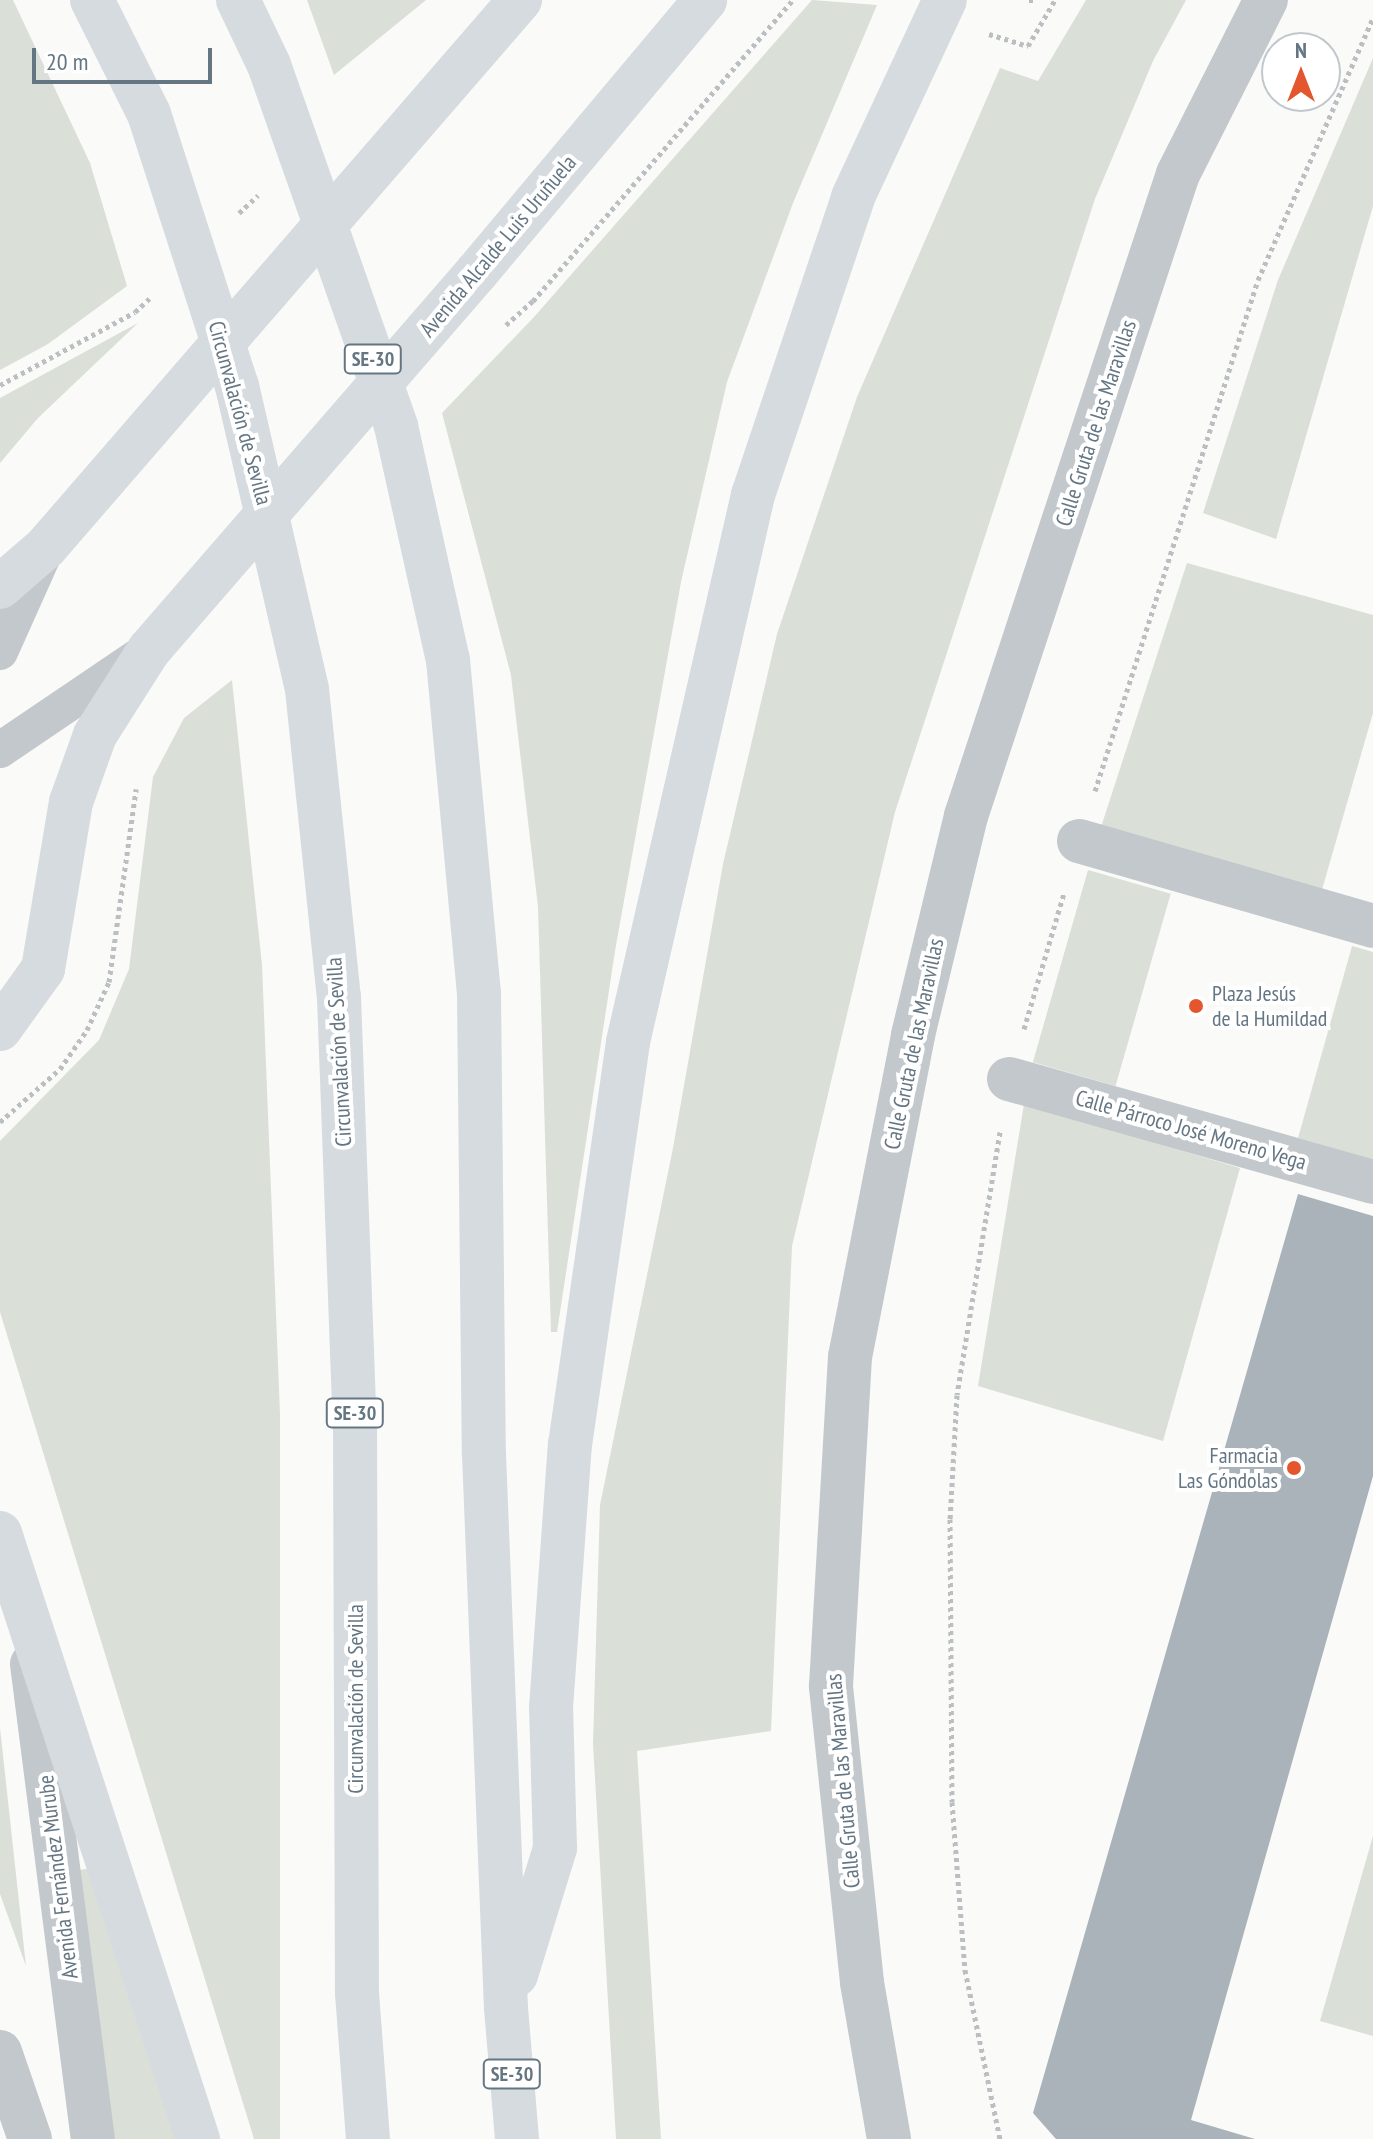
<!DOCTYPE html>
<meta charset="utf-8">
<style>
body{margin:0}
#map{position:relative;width:1373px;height:2139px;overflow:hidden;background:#fafaf8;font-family:"PT Sans Narrow",sans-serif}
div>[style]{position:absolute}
.green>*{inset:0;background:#dadfd7;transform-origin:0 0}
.building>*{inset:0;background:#aab3b9}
.path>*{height:5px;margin-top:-2.5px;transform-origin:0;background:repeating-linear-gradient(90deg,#bbbfc2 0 4px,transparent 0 8px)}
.service>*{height:36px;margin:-18px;padding:0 18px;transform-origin:18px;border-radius:18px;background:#c3c8cc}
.pedestrian>*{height:44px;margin:-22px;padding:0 22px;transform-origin:22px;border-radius:22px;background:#c3c8cc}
.minor>*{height:44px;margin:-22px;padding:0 22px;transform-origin:22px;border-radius:22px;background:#c3c8cc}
.primary>*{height:44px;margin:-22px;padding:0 22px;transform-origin:22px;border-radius:22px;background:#d6dbdf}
.motorway>*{height:44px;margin:-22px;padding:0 22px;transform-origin:22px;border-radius:22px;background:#d6dbdf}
.dots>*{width:22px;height:22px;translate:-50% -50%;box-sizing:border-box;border:4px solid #fff;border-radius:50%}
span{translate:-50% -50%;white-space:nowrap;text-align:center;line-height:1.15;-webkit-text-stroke:8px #fff;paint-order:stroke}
.shield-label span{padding:2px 6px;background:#fff;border:2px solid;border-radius:6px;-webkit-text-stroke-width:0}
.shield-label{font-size:20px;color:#657683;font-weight:700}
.street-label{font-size:22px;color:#657683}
.poi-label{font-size:22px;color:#657683}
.left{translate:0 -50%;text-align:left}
.right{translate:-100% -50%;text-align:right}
.north{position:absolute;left:1261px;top:32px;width:80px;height:80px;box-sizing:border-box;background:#fff;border:2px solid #c1c8cd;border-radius:50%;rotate:0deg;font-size:22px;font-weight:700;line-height:32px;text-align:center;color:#657683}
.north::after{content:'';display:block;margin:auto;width:28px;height:36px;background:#e4572e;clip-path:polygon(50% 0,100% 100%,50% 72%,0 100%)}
.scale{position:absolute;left:32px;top:48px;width:180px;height:36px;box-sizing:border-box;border:4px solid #657683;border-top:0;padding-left:10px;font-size:24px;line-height:28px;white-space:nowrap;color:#657683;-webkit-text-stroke:6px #fff;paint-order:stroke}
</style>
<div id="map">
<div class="green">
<div style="clip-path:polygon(0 0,13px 0,90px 163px,127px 286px,48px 344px,0 370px)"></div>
<div style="clip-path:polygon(307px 0,426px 0,334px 75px)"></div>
<div style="clip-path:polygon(812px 0,877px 5px,793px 203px,727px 382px,681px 582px,615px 951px,557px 1332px,551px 1332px,538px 907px,511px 675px,442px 413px,534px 317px)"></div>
<div style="clip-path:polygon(1086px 0,1186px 0,1153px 61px,1095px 199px,895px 812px,792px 1246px,771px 1731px,637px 1751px,661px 2139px,616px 2139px,593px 1744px,600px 1505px,673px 1148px,723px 864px,777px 634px,857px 397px,1000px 68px,1038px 81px)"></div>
<div style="clip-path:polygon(1373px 58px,1373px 206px,1276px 539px,1203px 513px,1278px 280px)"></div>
<div style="clip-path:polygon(138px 323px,38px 418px,0 463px,0 398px)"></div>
<div style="clip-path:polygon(1187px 563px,1373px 615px,1373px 713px,1321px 893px,1101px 827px)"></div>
<div style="clip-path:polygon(232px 680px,262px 965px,280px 1414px,280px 2139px,254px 2139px,0 1312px,0 1141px,99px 1040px,129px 969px,153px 777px,184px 718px)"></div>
<div style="left:1088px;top:870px;width:86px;height:200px;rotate:16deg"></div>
<div style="clip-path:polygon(1352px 946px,1373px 952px,1373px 1160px,1298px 1138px)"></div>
<div style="clip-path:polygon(1024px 1104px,1240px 1168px,1163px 1441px,978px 1386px)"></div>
<div style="clip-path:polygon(0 1728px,26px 1966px,0 1894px)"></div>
<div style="clip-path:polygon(1373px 1836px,1373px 2036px,1320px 2021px)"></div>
<div style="clip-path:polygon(94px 1868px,176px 2139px,109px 2139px,71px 1871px)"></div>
</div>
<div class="building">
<div style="clip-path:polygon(1298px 1194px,1373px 1216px,1373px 1476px,1191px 2120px,1255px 2139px,1056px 2139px,1033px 2113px)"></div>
</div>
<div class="path">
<div style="left:1029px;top:0;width:6px"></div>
<div style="left:989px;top:34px;width:41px;rotate:17.1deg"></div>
<div style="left:1028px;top:46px;width:53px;rotate:-59.6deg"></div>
<div style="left:239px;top:213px;width:26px;rotate:-43deg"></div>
<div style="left:506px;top:325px;width:36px;rotate:-42deg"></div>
<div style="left:533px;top:301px;width:398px;rotate:-49.2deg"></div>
<div style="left:0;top:385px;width:153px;rotate:-28.4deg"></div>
<div style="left:135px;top:312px;width:22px;rotate:-43deg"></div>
<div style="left:1095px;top:791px;width:536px;rotate:-72.31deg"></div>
<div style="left:1258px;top:280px;width:286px;rotate:-66.3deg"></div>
<div style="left:1024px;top:1029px;width:142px;rotate:-73.6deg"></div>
<div style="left:0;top:1122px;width:80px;rotate:-41.5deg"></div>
<div style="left:60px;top:1069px;width:47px;rotate:-55.3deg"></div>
<div style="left:87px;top:1030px;width:53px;rotate:-65.4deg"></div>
<div style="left:109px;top:982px;width:195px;rotate:-82deg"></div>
<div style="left:1000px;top:1132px;width:266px;rotate:99.3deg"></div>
<div style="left:957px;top:1395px;width:124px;rotate:93.2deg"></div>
<div style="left:950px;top:1519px;width:283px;rotate:89.6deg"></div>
<div style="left:952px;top:1802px;width:169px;rotate:85.6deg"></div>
<div style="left:965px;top:1970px;width:173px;rotate:78.3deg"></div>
</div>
<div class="service">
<div style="left:0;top:652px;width:113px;rotate:-65.9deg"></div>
<div style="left:0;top:750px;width:175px;rotate:-34.1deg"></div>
</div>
<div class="pedestrian">
<div style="left:1079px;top:841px;width:306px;rotate:16.1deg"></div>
<div style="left:1009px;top:1079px;width:378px;rotate:15.8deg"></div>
</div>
<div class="minor">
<div style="left:32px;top:1664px;width:479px;rotate:82.7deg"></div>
<div style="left:0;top:2052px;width:92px;rotate:71deg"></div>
<div style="left:889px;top:2139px;width:159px;rotate:-99.8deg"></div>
<div style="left:862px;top:1982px;width:298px;rotate:-96deg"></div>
<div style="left:831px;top:1686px;width:330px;rotate:-86.7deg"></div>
<div style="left:850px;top:1357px;width:328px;rotate:-78.9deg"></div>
<div style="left:913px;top:1035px;width:225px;rotate:-76.4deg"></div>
<div style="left:966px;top:816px;width:676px;rotate:-71.73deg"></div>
<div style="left:1178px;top:174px;width:195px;rotate:-63.2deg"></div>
</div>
<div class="primary">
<div style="left:0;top:587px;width:61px;rotate:-41deg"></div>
<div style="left:46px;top:547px;width:724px;rotate:-49.09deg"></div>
<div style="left:0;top:1029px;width:74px;rotate:-54.4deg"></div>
<div style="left:43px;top:969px;width:169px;rotate:-80.5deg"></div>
<div style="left:71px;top:802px;width:71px;rotate:-70.3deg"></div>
<div style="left:95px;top:735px;width:101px;rotate:-57.6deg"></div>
<div style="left:149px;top:650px;width:500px;rotate:-49.05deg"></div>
<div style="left:477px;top:272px;width:355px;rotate:-50deg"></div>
</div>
<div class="motorway">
<div style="left:92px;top:0;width:127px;rotate:63.4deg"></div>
<div style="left:149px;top:114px;width:286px;rotate:72.1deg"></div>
<div style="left:237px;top:386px;width:311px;rotate:77deg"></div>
<div style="left:307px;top:689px;width:310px;rotate:84.1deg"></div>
<div style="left:339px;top:997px;width:430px;rotate:87.9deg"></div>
<div style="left:355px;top:1427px;width:566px;rotate:89.8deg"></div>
<div style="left:357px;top:1993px;width:146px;rotate:85.7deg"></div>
<div style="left:238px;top:0;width:72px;rotate:64.5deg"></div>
<div style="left:269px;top:65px;width:383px;rotate:70.6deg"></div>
<div style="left:396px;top:426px;width:240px;rotate:77.5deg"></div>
<div style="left:448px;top:660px;width:334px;rotate:84.7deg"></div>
<div style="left:479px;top:993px;width:461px;rotate:89.4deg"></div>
<div style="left:484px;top:1454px;width:554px;rotate:87.73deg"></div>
<div style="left:506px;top:2008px;width:131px;rotate:85.2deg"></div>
<div style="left:0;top:1533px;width:638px;rotate:71.91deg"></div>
<div style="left:516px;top:1975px;width:133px;rotate:-72.9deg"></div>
<div style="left:555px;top:1848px;width:140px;rotate:-91.6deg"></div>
<div style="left:551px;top:1708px;width:264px;rotate:-85.9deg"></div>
<div style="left:570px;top:1445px;width:407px;rotate:-81.8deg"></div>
<div style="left:628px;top:1042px;width:561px;rotate:-77.13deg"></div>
<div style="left:753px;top:495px;width:314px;rotate:-71.4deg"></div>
<div style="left:853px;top:197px;width:217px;rotate:-65deg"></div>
</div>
<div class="dots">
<div style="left:1196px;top:1006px;background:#e4572e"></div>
<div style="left:1294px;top:1468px;background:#e4572e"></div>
</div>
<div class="shield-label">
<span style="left:373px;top:359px">SE-30</span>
<span style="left:355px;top:1413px">SE-30</span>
<span style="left:512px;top:2074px">SE-30</span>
</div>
<div class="street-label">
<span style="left:498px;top:246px;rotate:-50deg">Avenida Alcalde Luis Uruñuela</span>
<span style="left:240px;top:413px;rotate:75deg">Circunvalación de Sevilla</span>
<span style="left:1096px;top:423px;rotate:-72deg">Calle Gruta de las Maravillas</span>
<span style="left:914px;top:1044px;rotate:-78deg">Calle Gruta de las Maravillas</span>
<span style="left:339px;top:1052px;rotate:-93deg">Circunvalación de Sevilla</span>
<span style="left:1191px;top:1130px;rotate:16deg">Calle Párroco José Moreno Vega</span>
<span style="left:356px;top:1699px;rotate:-90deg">Circunvalación de Sevilla</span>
<span style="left:843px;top:1781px;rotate:-95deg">Calle Gruta de las Maravillas</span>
<span style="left:58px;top:1877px;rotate:-97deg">Avenida Fernández Murube</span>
</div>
<div class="poi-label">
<span class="left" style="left:1212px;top:1006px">Plaza Jesús<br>de la Humildad</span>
<span class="right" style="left:1278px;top:1468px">Farmacia<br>Las Góndolas</span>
</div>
<div class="north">N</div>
<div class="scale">20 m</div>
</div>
